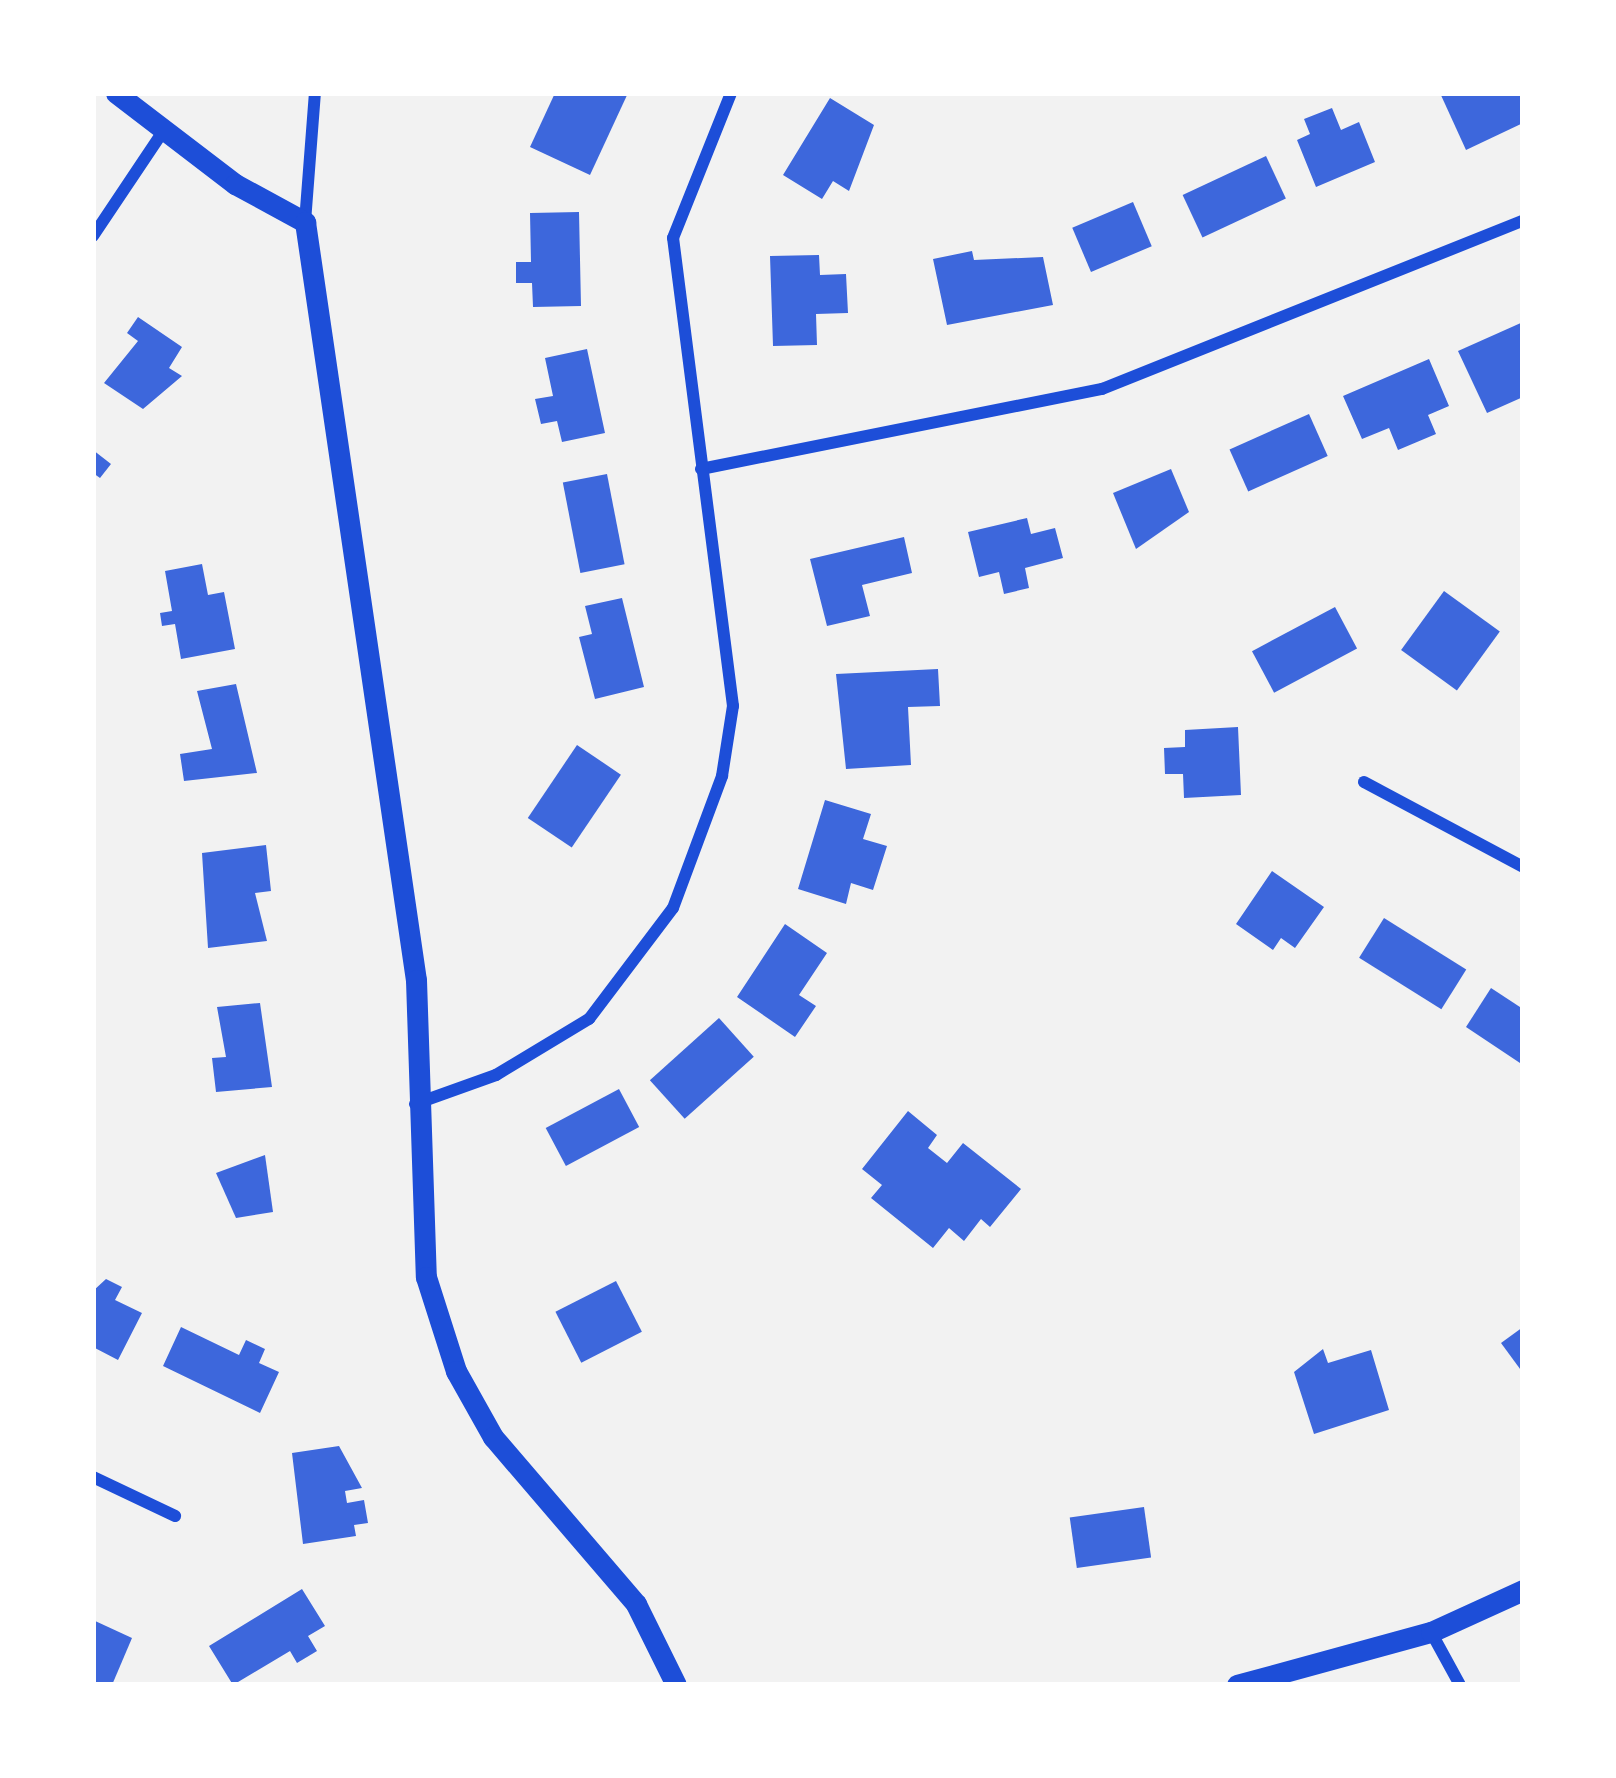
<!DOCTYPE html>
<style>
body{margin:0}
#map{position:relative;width:1616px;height:1778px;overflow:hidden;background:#f2f2f2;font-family:"Sofia Sans Condensed",sans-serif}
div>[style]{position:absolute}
.building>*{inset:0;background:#3d67dc;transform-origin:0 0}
.minor>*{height:12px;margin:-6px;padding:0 6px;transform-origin:6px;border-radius:6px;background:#1d4ed8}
.tertiary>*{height:21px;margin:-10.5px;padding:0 10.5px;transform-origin:10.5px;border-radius:10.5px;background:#1d4ed8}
span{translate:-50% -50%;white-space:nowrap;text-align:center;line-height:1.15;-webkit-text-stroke:12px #fff;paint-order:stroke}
.frame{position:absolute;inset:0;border:96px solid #fff;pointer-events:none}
</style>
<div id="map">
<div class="building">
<div style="clip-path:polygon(555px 93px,628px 93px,590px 175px,530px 147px)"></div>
<div style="clip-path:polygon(1440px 93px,1523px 93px,1523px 123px,1466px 150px)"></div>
<div style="clip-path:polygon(830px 98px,874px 125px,849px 191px,833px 181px,822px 199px,783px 175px)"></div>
<div style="clip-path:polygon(1332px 108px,1341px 130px,1359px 122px,1375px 162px,1316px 187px,1297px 140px,1310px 134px,1304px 119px)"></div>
<div style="left:1266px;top:156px;width:47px;height:92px;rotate:65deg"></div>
<div style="left:1133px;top:202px;width:48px;height:66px;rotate:67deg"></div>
<div style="clip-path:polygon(579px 212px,581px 306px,533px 307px,532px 283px,516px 283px,516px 262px,531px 262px,530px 213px)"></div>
<div style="clip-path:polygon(972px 251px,974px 260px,1043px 257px,1053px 305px,947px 325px,933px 259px)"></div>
<div style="clip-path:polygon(819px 255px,820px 275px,846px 274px,848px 313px,816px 314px,817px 345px,773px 346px,770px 256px)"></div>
<div style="clip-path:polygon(138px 317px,182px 347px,169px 368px,182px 376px,143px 409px,104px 383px,138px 341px,127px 333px)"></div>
<div style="clip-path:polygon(1523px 322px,1523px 397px,1487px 413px,1458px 351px)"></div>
<div style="clip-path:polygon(587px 349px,605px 433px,562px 442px,557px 421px,541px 424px,535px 399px,553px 396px,545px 358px)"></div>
<div style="clip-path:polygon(1429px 359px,1449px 406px,1428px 415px,1436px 434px,1398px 450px,1389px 428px,1362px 439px,1343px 396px)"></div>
<div style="left:1309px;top:414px;width:46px;height:87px;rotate:66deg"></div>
<div style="clip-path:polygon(93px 450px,111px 464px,100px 478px,93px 473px)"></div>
<div style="clip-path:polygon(1171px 469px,1189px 512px,1136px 549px,1113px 493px)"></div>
<div style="left:607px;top:474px;width:92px;height:45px;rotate:79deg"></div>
<div style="clip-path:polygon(1027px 518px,1031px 534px,1055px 528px,1063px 558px,1025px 568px,1029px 588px,1004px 594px,999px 572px,979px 577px,968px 532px)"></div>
<div style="clip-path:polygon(904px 537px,912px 573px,862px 585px,870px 616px,827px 626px,810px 559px)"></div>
<div style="clip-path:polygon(202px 564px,208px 595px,224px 592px,235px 649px,181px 659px,175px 624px,162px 626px,160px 613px,172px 611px,165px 571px)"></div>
<div style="left:1444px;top:591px;width:69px;height:73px;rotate:36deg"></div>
<div style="clip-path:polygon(622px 598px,644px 687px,595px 699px,579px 637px,592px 634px,585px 606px)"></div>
<div style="left:1335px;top:607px;width:47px;height:94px;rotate:62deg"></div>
<div style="clip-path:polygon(938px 669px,940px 706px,908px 707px,911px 765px,846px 769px,836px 674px)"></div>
<div style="clip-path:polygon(236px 684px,257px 773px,184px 781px,180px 754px,212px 749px,197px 691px)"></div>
<div style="clip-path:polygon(1238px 727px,1241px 795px,1184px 798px,1183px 774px,1165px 774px,1164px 748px,1185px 747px,1185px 730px)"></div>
<div style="left:577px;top:745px;width:53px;height:88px;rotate:34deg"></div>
<div style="clip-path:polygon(825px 800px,871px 814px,863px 839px,887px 846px,873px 890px,851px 883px,846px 904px,798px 889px)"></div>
<div style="clip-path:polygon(266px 845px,271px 891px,255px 893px,267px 941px,208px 948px,202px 853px)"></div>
<div style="clip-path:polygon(1272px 871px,1324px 907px,1295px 948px,1281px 938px,1273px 950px,1236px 924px)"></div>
<div style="left:1384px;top:918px;width:97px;height:47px;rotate:32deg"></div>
<div style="clip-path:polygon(785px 924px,827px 953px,799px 995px,816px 1006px,795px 1037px,737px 997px)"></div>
<div style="clip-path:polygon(1491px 988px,1523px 1009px,1523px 1065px,1466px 1027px)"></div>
<div style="clip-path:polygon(260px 1003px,272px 1087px,216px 1092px,212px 1058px,226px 1057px,217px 1007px)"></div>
<div style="left:719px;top:1018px;width:52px;height:93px;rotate:48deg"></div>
<div style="left:619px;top:1089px;width:43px;height:83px;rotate:62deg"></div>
<div style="clip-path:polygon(908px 1111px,937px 1135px,928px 1148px,947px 1163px,963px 1143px,1021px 1189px,990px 1227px,981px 1219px,964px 1241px,949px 1228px,933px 1248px,871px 1198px,882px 1185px,862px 1169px)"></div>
<div style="clip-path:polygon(265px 1155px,273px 1212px,236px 1218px,216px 1173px)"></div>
<div style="clip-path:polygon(106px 1279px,122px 1287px,115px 1300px,142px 1313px,118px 1360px,93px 1347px,93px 1291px)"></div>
<div style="left:616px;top:1281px;width:57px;height:68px;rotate:63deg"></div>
<div style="clip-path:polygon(181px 1327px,239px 1355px,246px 1340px,265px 1349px,259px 1363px,279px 1372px,260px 1413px,163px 1366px)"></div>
<div style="clip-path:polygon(1523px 1327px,1523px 1373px,1501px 1343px)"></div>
<div style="clip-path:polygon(1323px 1349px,1328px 1363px,1371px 1350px,1389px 1410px,1314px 1434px,1294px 1372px)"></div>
<div style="clip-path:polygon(339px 1446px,362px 1488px,345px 1491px,347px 1503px,364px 1500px,368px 1523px,354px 1525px,356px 1536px,303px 1544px,292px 1453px)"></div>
<div style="left:1144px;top:1507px;width:51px;height:75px;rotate:82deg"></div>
<div style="clip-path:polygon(302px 1589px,325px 1626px,308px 1636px,317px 1651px,297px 1663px,290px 1651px,233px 1685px,209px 1646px)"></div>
<div style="clip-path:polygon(93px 1620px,132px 1638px,112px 1685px,93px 1685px)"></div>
</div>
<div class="minor">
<div style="left:305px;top:222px;width:129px;rotate:-85.6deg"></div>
<div style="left:93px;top:236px;width:128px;rotate:-56.2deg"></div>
<div style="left:701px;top:469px;width:409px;rotate:-11.3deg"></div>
<div style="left:1102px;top:389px;width:453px;rotate:-21.8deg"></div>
<div style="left:1364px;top:782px;width:180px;rotate:28.1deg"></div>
<div style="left:415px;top:1104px;width:86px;rotate:-19.7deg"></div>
<div style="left:496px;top:1075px;width:109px;rotate:-31.1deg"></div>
<div style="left:589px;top:1019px;width:139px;rotate:-52.9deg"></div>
<div style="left:673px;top:908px;width:141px;rotate:-69.6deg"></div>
<div style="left:722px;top:776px;width:71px;rotate:-81.1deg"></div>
<div style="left:733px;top:706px;width:472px;rotate:-97.3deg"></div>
<div style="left:673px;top:238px;width:156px;rotate:-68.2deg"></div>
<div style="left:93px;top:1477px;width:91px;rotate:25.4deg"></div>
<div style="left:1431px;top:1632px;width:60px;rotate:61.3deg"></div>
</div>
<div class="tertiary">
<div style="left:116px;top:93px;width:150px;rotate:37.4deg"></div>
<div style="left:235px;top:184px;width:80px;rotate:28.5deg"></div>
<div style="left:305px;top:222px;width:766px;rotate:81.67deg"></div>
<div style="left:416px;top:980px;width:297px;rotate:88.1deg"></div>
<div style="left:426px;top:1277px;width:99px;rotate:72.3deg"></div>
<div style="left:456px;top:1371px;width:76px;rotate:60.7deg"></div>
<div style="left:493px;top:1437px;width:220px;rotate:49.4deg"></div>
<div style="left:636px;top:1604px;width:90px;rotate:63.7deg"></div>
<div style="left:1237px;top:1685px;width:201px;rotate:-15.3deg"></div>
<div style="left:1431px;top:1632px;width:101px;rotate:-24.5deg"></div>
</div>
<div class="frame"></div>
</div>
